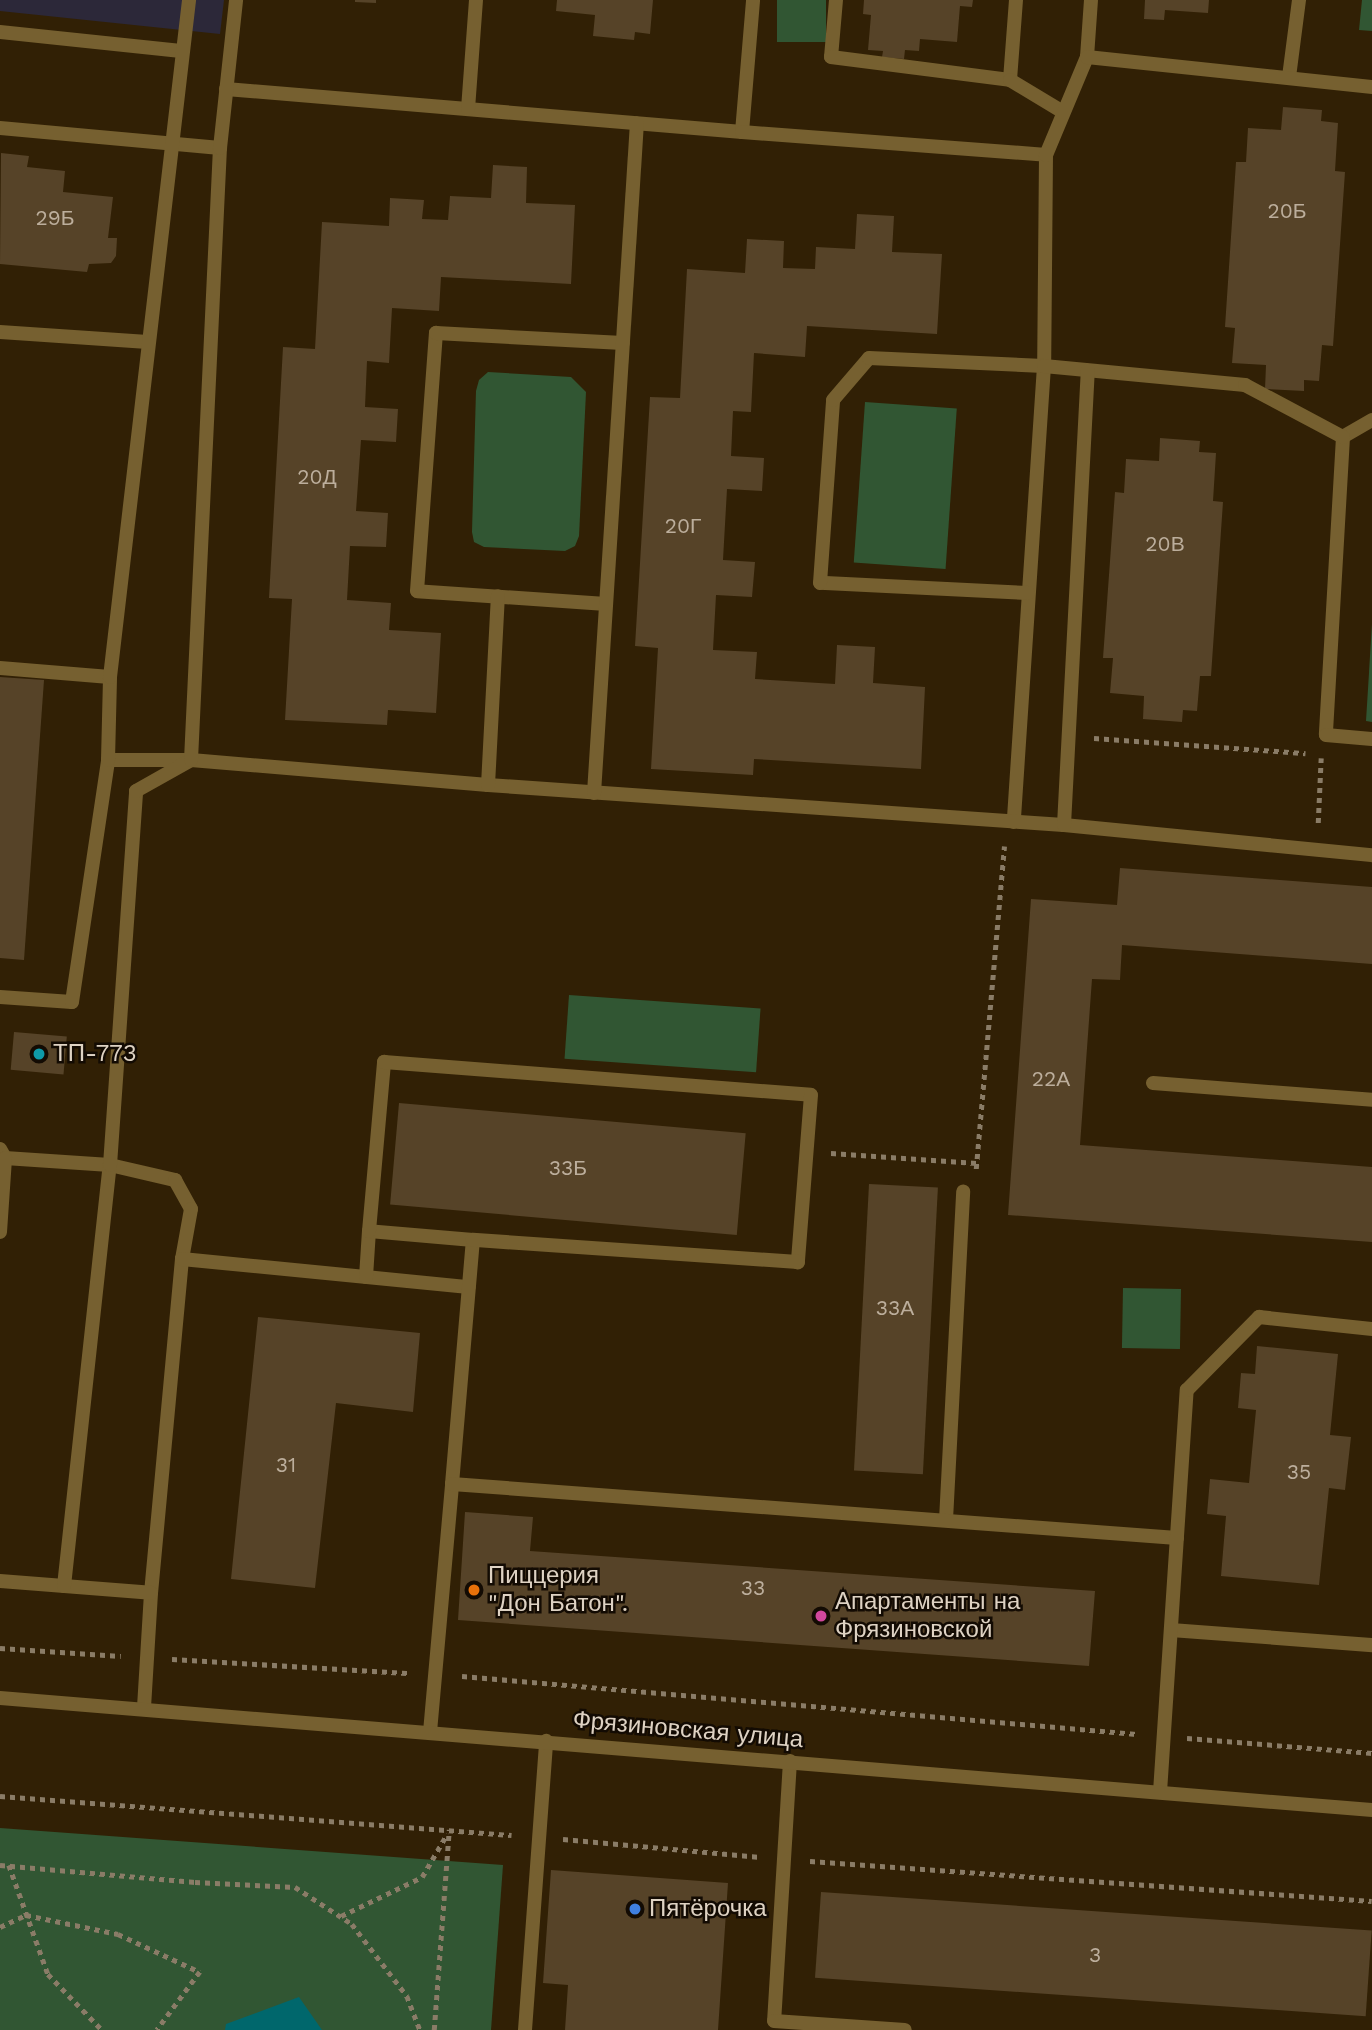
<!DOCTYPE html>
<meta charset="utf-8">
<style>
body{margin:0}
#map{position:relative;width:1372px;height:2030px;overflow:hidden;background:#312005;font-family:"Work Sans",sans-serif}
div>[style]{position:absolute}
.industrial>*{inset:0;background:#2c2839}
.green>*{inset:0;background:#315633;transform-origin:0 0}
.water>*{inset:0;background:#00676c}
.building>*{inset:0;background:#564328;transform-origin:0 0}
.path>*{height:4.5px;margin-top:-2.25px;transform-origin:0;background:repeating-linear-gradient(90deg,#8a7c67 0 5px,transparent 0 10px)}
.service>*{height:14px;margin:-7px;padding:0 7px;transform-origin:7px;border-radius:7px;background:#766030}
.minor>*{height:14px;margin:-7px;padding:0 7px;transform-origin:7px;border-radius:7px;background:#766030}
.dots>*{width:19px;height:19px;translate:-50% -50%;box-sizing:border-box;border:4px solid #130b03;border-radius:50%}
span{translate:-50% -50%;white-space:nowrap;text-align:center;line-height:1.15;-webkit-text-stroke:5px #130b03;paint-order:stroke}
.number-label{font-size:21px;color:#bcae9c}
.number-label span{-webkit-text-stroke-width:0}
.poi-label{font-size:24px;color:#ded2c3}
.left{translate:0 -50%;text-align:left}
.street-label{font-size:24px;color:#ded2c3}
</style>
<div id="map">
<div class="industrial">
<div style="clip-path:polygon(0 0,224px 0,220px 34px,0 11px)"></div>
</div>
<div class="green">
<div style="left:777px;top:0;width:49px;height:42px"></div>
<div style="clip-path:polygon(1362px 0,1372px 0,1372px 31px,1359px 30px)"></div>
<div style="clip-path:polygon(488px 372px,571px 377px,586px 392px,579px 536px,575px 546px,565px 551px,484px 547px,474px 542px,472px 532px,476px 391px,479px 380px)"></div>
<div style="left:865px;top:402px;width:92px;height:161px;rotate:4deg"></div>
<div style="clip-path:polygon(1372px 624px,1372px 722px,1366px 721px)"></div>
<div style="left:569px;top:995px;width:192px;height:64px;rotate:4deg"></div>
<div style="left:1123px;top:1288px;width:58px;height:60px;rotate:1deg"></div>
<div style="clip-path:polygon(0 1828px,503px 1865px,491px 2030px,0 2030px)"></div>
</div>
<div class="water">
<div style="clip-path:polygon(299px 1997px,322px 2030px,225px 2030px,226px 2024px)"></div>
</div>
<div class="building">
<div style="clip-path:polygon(355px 0,376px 0,376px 3px,355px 2px)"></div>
<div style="clip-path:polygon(557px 0,653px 0,650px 34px,635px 32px,634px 40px,593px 36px,595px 15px,556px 11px)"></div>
<div style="clip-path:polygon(864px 0,973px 0,972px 7px,960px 6px,957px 42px,920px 39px,919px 51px,905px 50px,904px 59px,882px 57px,883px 51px,868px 50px,871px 15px,863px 14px)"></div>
<div style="clip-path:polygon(1145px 0,1209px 0,1208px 13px,1165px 10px,1164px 20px,1144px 19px)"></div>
<div style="clip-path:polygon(1283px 107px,1322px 110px,1321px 121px,1338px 123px,1335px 171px,1345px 172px,1333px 346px,1322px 345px,1319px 381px,1304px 380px,1304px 391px,1265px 389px,1266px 365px,1232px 363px,1235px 328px,1225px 327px,1236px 162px,1246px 162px,1248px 128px,1281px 130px)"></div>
<div style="clip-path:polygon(1px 153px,29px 156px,27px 167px,65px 171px,63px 192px,113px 197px,108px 238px,117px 238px,116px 256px,111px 263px,89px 264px,87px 272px,0 264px)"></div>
<div style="clip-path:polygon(493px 165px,527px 167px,526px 203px,575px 205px,571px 284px,441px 277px,439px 311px,392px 308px,389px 363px,367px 361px,365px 407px,398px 409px,396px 442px,361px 440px,356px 511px,388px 513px,386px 547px,350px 546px,347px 600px,391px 603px,389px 630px,441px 633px,436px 713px,388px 710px,387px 725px,285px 720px,292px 599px,269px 598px,283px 347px,315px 349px,322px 222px,389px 226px,390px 198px,424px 200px,422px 219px,448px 220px,450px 196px,491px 198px)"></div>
<div style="clip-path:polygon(857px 214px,894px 216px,892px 252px,942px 254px,937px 334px,807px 326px,805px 357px,754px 353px,751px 412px,733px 411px,731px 456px,764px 458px,762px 491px,727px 489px,723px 560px,755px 562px,752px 597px,716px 595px,713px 650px,757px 652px,755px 679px,835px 684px,837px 645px,875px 647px,873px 683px,925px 687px,921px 769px,754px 759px,753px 775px,651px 769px,658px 648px,635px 646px,650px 397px,680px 398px,687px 269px,745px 273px,747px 239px,784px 241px,783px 268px,815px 269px,816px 247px,855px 249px)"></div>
<div style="clip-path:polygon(1160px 438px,1200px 441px,1199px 452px,1216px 453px,1213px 501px,1223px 502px,1211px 676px,1200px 676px,1197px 711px,1183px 710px,1182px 722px,1143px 719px,1144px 696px,1110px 693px,1113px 658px,1103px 658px,1115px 492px,1124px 493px,1126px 459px,1159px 461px)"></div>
<div style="clip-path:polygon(0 677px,44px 680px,24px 960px,0 958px)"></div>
<div style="clip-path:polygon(1120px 868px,1372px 887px,1372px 964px,1122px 945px,1120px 980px,1092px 979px,1080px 1145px,1372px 1167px,1372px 1242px,1008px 1215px,1031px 899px,1117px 905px)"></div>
<div style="left:14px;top:1032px;width:53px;height:38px;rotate:5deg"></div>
<div style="left:399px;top:1103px;width:348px;height:102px;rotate:5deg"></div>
<div style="left:869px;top:1184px;width:69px;height:287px;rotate:3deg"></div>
<div style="clip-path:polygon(258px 1317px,420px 1333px,413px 1412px,336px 1403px,315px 1588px,231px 1579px)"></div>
<div style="clip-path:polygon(1257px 1346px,1338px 1354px,1330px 1435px,1351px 1437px,1345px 1490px,1329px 1488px,1319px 1585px,1221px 1576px,1226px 1516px,1207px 1514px,1210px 1479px,1249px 1483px,1256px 1410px,1238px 1408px,1241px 1373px,1255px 1374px)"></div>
<div style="clip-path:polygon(465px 1512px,533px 1517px,530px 1551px,1095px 1591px,1089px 1666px,458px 1620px)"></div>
<div style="clip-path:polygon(551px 1870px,728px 1883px,718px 2030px,565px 2030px,568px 1985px,543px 1983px)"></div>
<div style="left:821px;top:1892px;width:552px;height:86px;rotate:4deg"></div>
</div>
<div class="path">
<div style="left:1094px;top:738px;width:212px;rotate:4.1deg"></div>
<div style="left:1318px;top:823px;width:65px;rotate:-87.4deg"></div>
<div style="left:831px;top:1153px;width:146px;rotate:3.9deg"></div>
<div style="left:976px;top:1169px;width:324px;rotate:-85deg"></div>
<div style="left:0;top:1648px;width:121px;rotate:3.8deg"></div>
<div style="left:172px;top:1659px;width:239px;rotate:3.4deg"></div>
<div style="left:462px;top:1676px;width:677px;rotate:4.91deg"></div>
<div style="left:1187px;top:1738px;width:186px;rotate:4.6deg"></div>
<div style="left:0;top:1796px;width:513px;rotate:4.36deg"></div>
<div style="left:563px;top:1839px;width:198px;rotate:5.2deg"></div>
<div style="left:810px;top:1861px;width:563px;rotate:4.07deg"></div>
<div style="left:0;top:1865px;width:196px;rotate:5deg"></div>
<div style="left:195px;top:1882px;width:100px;rotate:2.9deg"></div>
<div style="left:295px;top:1887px;width:68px;rotate:33deg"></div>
<div style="left:352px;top:1924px;width:91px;rotate:52.6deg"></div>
<div style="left:407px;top:1996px;width:36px;rotate:69deg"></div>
<div style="left:9px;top:1865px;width:116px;rotate:70.3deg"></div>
<div style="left:48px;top:1974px;width:78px;rotate:46deg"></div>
<div style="left:341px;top:1916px;width:90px;rotate:-25.7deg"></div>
<div style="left:422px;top:1877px;width:50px;rotate:-59.8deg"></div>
<div style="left:0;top:1927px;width:29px;rotate:-25deg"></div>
<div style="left:26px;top:1915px;width:94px;rotate:11.7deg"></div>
<div style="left:118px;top:1934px;width:90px;rotate:24.9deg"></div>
<div style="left:200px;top:1972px;width:72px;rotate:126.6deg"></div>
<div style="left:434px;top:2030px;width:201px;rotate:-85.7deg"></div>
</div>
<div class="service">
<div style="left:836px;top:0;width:57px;rotate:95deg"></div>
<div style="left:831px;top:57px;width:180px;rotate:7.3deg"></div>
<div style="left:1016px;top:0;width:80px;rotate:94.3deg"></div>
<div style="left:1010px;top:80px;width:62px;rotate:31.1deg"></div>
<div style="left:0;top:32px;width:182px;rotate:6deg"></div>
<div style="left:1087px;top:57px;width:57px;rotate:-86deg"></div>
<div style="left:1289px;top:77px;width:78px;rotate:-82.6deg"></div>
<div style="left:226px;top:89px;width:518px;rotate:4.76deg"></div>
<div style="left:742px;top:132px;width:132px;rotate:-85.2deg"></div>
<div style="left:468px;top:109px;width:109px;rotate:-85.8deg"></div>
<div style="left:0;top:128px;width:221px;rotate:5.2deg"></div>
<div style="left:742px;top:132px;width:305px;rotate:4.3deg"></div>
<div style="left:1046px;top:155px;width:211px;rotate:90.5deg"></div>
<div style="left:1044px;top:366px;width:457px;rotate:93.8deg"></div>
<div style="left:1046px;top:155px;width:106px;rotate:-67.3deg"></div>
<div style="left:1087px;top:57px;width:287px;rotate:6deg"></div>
<div style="left:0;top:332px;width:148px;rotate:3.9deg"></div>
<div style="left:1372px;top:420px;width:34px;rotate:150deg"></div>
<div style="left:1343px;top:437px;width:298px;rotate:93.3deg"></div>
<div style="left:1326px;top:735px;width:46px;rotate:5deg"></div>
<div style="left:1028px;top:593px;width:208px;rotate:-177.2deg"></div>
<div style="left:820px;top:583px;width:183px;rotate:-85.9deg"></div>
<div style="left:833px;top:400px;width:55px;rotate:-49.4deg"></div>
<div style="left:869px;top:358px;width:175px;rotate:2.6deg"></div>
<div style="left:1044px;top:366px;width:202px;rotate:5.4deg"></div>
<div style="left:1245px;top:385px;width:111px;rotate:28deg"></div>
<div style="left:606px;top:604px;width:189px;rotate:-176.1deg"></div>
<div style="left:417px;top:591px;width:259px;rotate:-85.8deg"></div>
<div style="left:436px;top:333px;width:187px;rotate:3.1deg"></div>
<div style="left:0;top:668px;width:110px;rotate:4.7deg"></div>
<div style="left:108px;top:760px;width:83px"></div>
<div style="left:191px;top:760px;width:298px;rotate:4.8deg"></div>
<div style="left:488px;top:785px;width:577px;rotate:3.97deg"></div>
<div style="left:1064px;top:825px;width:309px;rotate:5.6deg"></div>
<div style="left:488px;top:785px;width:189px;rotate:-87deg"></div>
<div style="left:594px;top:793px;width:671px;rotate:-86.33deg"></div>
<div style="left:1064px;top:825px;width:455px;rotate:-87deg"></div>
<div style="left:0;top:997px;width:72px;rotate:4deg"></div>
<div style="left:72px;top:1002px;width:245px;rotate:-81.5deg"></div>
<div style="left:108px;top:760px;width:83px;rotate:-88.6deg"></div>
<div style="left:110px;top:677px;width:682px;rotate:-83.34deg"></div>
<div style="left:1153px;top:1083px;width:220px;rotate:4.4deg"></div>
<div style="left:0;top:1149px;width:10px;rotate:61deg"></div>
<div style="left:5px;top:1158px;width:105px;rotate:3.8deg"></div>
<div style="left:110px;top:1165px;width:67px;rotate:13deg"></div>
<div style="left:175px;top:1180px;width:33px;rotate:61deg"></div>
<div style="left:191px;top:1209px;width:51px;rotate:100.2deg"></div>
<div style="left:182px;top:1259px;width:335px;rotate:95.3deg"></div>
<div style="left:151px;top:1593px;width:115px;rotate:93.5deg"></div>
<div style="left:0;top:1232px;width:74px;rotate:-86.1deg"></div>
<div style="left:182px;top:1259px;width:288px;rotate:5.6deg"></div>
<div style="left:366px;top:1277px;width:46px;rotate:-86.3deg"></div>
<div style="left:452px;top:1484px;width:245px;rotate:-85.1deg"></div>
<div style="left:473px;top:1240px;width:104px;rotate:-175.1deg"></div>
<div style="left:369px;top:1231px;width:170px;rotate:-84.9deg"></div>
<div style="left:384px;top:1062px;width:428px;rotate:4.4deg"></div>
<div style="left:811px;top:1095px;width:168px;rotate:94.5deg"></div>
<div style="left:798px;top:1262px;width:326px;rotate:-176.1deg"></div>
<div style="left:946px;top:1520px;width:329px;rotate:-87deg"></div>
<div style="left:0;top:1581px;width:151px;rotate:4.5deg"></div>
<div style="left:64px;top:1586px;width:424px;rotate:-83.8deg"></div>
<div style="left:110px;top:1165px;width:375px;rotate:-86deg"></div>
<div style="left:136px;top:791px;width:63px;rotate:-29.4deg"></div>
<div style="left:191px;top:760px;width:613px;rotate:-87.29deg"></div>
<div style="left:220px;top:148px;width:149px;rotate:-83.8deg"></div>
<div style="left:1171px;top:1630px;width:202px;rotate:4.3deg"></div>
<div style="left:430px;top:1732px;width:249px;rotate:-84.9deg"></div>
<div style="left:452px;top:1484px;width:727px;rotate:4.26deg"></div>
<div style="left:790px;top:1761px;width:260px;rotate:93.5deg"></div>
<div style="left:774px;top:2021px;width:131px;rotate:3.9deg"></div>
<div style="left:1160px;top:1792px;width:403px;rotate:-86.2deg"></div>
<div style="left:1187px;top:1390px;width:103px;rotate:-45.4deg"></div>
<div style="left:1259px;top:1317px;width:114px;rotate:6.1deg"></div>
<div style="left:525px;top:2030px;width:290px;rotate:-85.8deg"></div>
</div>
<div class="minor">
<div style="left:0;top:1698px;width:1377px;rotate:4.67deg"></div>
</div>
<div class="dots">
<div style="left:39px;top:1054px;background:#0f9aa8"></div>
<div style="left:474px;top:1590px;background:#e8710a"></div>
<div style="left:821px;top:1616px;background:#d1479c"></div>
<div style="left:635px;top:1909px;background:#3f7fe0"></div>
</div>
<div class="number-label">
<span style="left:1287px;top:211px">20Б</span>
<span style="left:55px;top:218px">29Б</span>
<span style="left:317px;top:477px">20Д</span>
<span style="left:683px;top:526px">20Г</span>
<span style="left:1165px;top:544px">20В</span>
<span style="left:1051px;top:1079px">22А</span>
<span style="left:568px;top:1168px">33Б</span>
<span style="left:895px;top:1308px">33А</span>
<span style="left:286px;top:1465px">31</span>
<span style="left:1299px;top:1472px">35</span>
<span style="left:753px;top:1588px">33</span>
<span style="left:1095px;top:1955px">3</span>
</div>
<div class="poi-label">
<span class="left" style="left:53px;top:1054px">ТП-773</span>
<span class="left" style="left:488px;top:1590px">Пиццерия<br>"Дон Батон".</span>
<span class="left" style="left:835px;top:1616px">Апартаменты на<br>Фрязиновской</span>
<span class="left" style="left:649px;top:1909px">Пятёрочка</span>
</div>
<div class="street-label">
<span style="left:688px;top:1730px;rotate:5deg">Фрязиновская улица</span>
</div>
</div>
